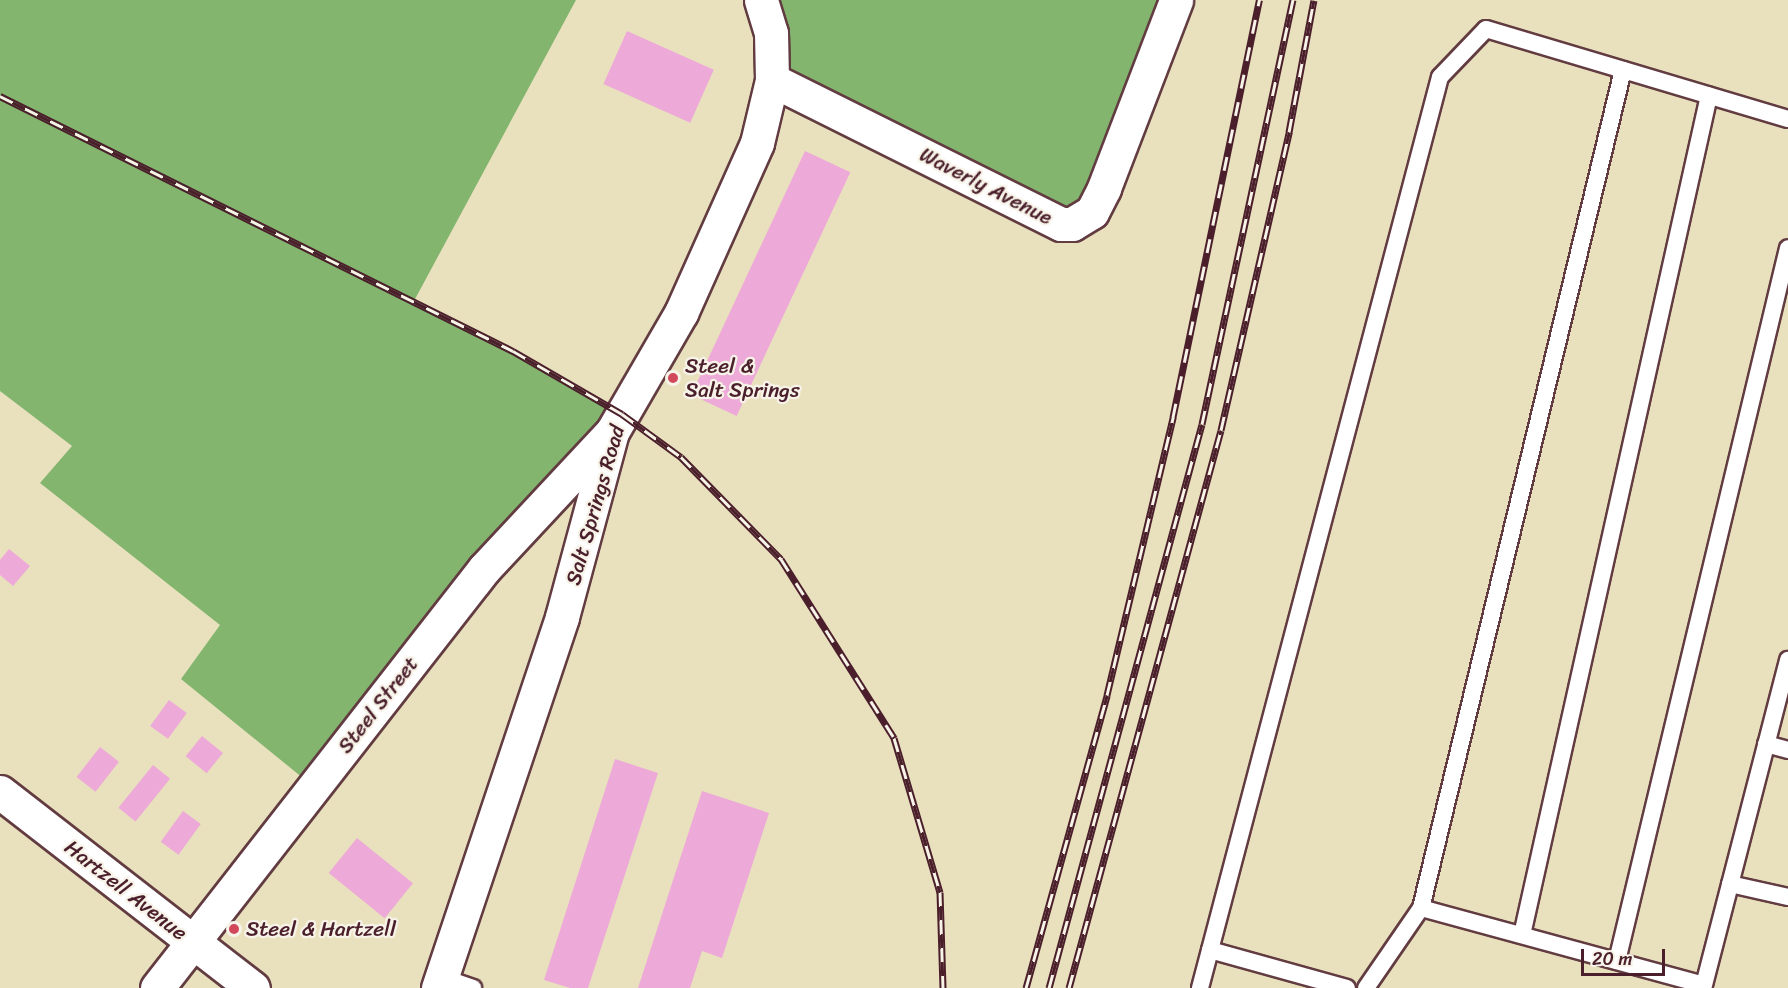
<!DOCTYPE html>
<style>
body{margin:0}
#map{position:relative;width:1788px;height:988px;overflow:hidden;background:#e9e1be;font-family:Sriracha,sans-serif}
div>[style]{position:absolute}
.forest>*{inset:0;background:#83b56f}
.building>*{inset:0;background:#eda9d7;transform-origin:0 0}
.roads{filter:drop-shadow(2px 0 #623c41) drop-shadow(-2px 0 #623c41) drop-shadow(0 2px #623c41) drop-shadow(0 -2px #623c41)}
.lane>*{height:16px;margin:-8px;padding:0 8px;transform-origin:8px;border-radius:8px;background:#fff}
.street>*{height:33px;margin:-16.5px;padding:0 16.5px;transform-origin:16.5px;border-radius:16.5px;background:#fff}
.secondary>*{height:33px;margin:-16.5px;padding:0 16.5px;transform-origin:16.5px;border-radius:16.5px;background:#fff}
.rail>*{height:7px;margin-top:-3.5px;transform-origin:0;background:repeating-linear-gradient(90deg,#f7f3e8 0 14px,#4a1f2b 0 28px);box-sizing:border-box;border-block:2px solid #4a1f2b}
.dots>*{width:16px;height:16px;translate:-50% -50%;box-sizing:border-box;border:3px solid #f7f3e8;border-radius:50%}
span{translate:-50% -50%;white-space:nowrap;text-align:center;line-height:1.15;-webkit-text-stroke:4.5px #f7f3e8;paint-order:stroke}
.street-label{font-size:21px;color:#4a1f2b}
.poi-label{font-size:21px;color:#4a1f2b}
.left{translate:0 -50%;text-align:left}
.scale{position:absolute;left:1581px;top:949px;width:84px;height:27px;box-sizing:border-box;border:3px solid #4a1f2b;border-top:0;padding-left:8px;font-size:18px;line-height:21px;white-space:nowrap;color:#4a1f2b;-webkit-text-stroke:4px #f7f3e8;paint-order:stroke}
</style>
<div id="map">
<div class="forest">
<div style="clip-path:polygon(0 0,576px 0,414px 301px,513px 351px,622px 414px,314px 787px,181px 679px,220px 625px,40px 483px,72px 446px,0 391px)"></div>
<div style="clip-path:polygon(761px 0,1176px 0,1083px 220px,772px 80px)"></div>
</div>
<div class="building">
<div style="left:627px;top:31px;width:95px;height:58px;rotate:24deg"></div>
<div style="left:805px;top:151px;width:50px;height:269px;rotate:25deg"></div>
<div style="clip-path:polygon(9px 549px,30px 566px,13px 586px,0 575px,0 560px)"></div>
<div style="left:169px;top:700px;width:22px;height:32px;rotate:36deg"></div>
<div style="left:202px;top:736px;width:27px;height:26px;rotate:39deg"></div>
<div style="left:100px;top:747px;width:24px;height:38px;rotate:38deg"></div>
<div style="clip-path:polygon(615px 759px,658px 773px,588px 988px,570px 988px,544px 980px)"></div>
<div style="left:153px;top:765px;width:22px;height:55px;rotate:39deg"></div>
<div style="clip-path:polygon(702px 791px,769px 813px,722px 958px,702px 951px,690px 988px,638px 988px)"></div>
<div style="left:183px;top:811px;width:22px;height:38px;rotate:36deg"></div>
<div style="left:357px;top:838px;width:72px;height:45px;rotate:39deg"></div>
</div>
<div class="roads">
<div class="lane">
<div style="left:1623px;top:70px;width:862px;rotate:103.55deg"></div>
<div style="left:1421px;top:908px;width:293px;rotate:15.2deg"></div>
<div style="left:1704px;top:985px;width:336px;rotate:-75.5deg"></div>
<div style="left:1766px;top:744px;width:23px;rotate:15deg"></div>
<div style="left:1730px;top:884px;width:59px;rotate:12.6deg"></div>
<div style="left:1522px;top:935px;width:860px;rotate:-77.44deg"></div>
<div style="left:1210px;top:950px;width:142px;rotate:15.5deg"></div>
<div style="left:1617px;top:961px;width:733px;rotate:-76.51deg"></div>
<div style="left:441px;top:977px;width:34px;rotate:19deg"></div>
<div style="left:1200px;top:988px;width:942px;rotate:-75.24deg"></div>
<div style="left:1440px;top:77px;width:66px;rotate:-46.2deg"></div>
<div style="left:1486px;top:29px;width:315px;rotate:16.6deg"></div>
<div style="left:1366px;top:988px;width:97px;rotate:-55.5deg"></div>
</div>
<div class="street">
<div style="left:772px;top:80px;width:323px;rotate:26.5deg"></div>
<div style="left:1061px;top:224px;width:11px"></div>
<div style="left:1072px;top:224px;width:23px;rotate:-31deg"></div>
<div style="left:1092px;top:212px;width:27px;rotate:-63deg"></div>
<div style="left:1104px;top:188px;width:201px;rotate:-69deg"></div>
<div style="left:0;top:792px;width:320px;rotate:37.8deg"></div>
</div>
<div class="secondary">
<div style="left:157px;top:988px;width:531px;rotate:-52.03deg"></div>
<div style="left:484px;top:569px;width:183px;rotate:-47deg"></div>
<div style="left:438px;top:988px;width:391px;rotate:-71.5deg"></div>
<div style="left:562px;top:617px;width:192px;rotate:-74.9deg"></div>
<div style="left:612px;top:432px;width:138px;rotate:-59.9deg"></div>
<div style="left:681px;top:313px;width:186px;rotate:-65.9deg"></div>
<div style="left:757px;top:143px;width:65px;rotate:-76.6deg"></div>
<div style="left:772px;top:80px;width:47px;rotate:-91.2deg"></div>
<div style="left:771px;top:33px;width:34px;rotate:-107deg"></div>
</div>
</div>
<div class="rail">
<div style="left:0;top:96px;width:573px;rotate:26.43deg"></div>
<div style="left:513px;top:351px;width:126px;rotate:30deg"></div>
<div style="left:622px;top:414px;width:73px;rotate:36.1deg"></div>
<div style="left:681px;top:457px;width:143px;rotate:45.6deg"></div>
<div style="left:781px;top:559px;width:212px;rotate:57.7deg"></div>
<div style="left:894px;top:738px;width:161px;rotate:73.4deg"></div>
<div style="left:940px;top:892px;width:96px;rotate:88.2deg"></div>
<div style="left:1026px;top:988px;width:304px;rotate:-74.5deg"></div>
<div style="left:1107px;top:695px;width:286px;rotate:-76.6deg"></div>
<div style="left:1173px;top:417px;width:426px;rotate:-78.3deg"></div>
<div style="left:1049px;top:988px;width:584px;rotate:-74.82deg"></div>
<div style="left:1202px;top:424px;width:434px;rotate:-77.9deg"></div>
<div style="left:1069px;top:988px;width:578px;rotate:-74.76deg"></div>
<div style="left:1221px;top:430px;width:306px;rotate:-77.1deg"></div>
<div style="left:1289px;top:132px;width:134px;rotate:-79.3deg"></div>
</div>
<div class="dots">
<div style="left:673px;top:378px;background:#d1495b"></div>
<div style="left:234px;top:929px;background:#d1495b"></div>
</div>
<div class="street-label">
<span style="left:986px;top:186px;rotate:27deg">Waverly Avenue</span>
<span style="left:595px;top:505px;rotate:-74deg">Salt Springs Road</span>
<span style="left:378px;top:705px;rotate:-52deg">Steel Street</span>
<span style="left:126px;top:890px;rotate:38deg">Hartzell Avenue</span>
</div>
<div class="poi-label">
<span class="left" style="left:685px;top:378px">Steel &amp;<br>Salt Springs</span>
<span class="left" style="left:246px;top:929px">Steel &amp; Hartzell</span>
</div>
<div class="scale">20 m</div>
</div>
